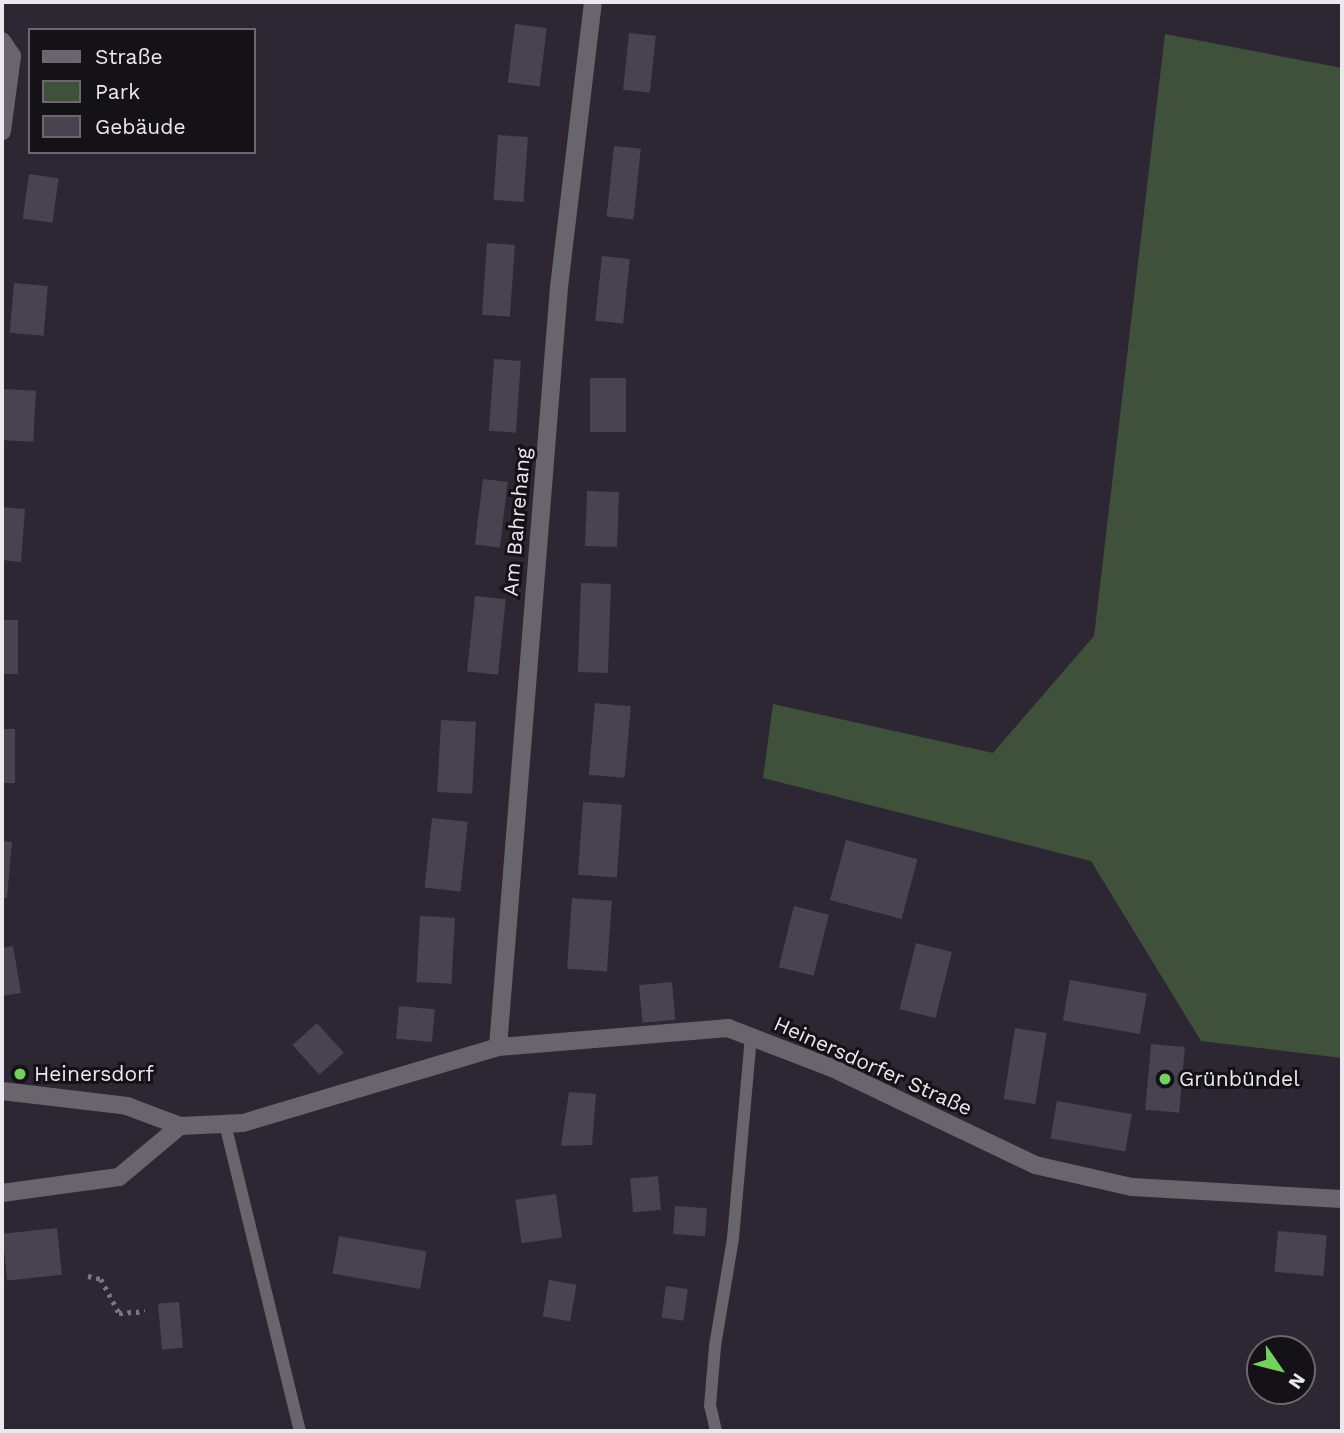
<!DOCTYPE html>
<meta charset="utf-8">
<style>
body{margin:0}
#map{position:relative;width:1344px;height:1433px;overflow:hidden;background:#2d2733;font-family:"Work Sans",sans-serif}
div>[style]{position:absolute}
.green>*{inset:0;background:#3f503b}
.building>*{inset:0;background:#494350;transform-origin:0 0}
.path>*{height:4.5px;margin-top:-2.25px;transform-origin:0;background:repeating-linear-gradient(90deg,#7b7680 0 3.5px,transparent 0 8.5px)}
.lane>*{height:12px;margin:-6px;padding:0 6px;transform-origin:6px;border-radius:6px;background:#68656c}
.street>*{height:18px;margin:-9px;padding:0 9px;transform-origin:9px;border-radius:9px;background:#68656c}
.dots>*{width:19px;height:19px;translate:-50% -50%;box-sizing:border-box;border:4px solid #141117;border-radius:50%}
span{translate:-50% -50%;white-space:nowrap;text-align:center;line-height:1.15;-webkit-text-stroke:6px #141117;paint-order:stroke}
.street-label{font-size:21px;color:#ece8f0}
.poi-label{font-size:21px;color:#ece8f0}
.left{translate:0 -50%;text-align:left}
.frame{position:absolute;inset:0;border:4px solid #ece8f0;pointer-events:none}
.legend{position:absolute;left:28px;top:28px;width:228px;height:126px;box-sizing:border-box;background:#141117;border:2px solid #6a676e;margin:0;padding:9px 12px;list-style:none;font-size:21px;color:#ece8f0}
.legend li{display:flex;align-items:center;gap:14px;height:35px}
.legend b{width:35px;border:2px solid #6a676e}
.north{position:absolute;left:1246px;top:1335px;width:70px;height:70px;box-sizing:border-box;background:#141117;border:2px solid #6a676e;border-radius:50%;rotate:125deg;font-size:19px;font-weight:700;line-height:28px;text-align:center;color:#ece8f0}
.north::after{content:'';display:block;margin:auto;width:24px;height:32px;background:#73d25c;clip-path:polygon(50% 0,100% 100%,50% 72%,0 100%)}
</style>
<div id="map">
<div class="green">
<div style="clip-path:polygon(1165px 34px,1342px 68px,1342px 1058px,1201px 1041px,1091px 861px,763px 778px,773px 704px,993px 753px,1094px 636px)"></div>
</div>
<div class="building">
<div style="left:515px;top:24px;width:32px;height:59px;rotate:7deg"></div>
<div style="left:629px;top:33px;width:27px;height:57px;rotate:6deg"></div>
<div style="left:498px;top:135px;width:30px;height:65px;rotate:4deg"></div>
<div style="left:614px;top:146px;width:27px;height:71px;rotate:6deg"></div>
<div style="left:29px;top:174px;width:30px;height:45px;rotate:8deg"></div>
<div style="left:487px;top:243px;width:28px;height:72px;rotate:4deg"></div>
<div style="left:602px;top:256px;width:28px;height:65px;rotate:6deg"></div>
<div style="left:14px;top:283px;width:34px;height:50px;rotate:5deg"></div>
<div style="left:494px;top:359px;width:27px;height:72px;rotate:4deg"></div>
<div style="left:590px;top:378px;width:36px;height:54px"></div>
<div style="left:2px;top:389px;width:34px;height:51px;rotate:3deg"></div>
<div style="left:483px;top:479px;width:25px;height:66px;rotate:7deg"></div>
<div style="left:587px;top:491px;width:32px;height:55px;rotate:2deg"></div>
<div style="clip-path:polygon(2px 507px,25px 509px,21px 562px,2px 560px)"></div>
<div style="left:581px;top:583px;width:30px;height:89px;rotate:2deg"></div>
<div style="left:475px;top:596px;width:31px;height:76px;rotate:6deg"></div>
<div style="left:2px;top:620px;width:16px;height:54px"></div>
<div style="left:595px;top:703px;width:36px;height:72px;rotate:5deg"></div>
<div style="left:441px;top:720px;width:35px;height:72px;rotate:3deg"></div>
<div style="left:2px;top:729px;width:13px;height:54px"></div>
<div style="left:583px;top:802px;width:39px;height:73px;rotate:4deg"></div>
<div style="left:432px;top:818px;width:36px;height:70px;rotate:6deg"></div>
<div style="left:846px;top:840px;width:74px;height:62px;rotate:15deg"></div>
<div style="clip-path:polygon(2px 841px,12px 842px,7px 898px,2px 898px)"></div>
<div style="left:572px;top:898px;width:40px;height:71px;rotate:4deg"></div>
<div style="left:794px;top:906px;width:36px;height:63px;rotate:14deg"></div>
<div style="left:420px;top:916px;width:35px;height:66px;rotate:3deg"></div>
<div style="left:916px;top:943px;width:37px;height:68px;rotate:14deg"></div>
<div style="clip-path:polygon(13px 946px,21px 993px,2px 996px,2px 948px)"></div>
<div style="left:1070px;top:980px;width:78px;height:41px;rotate:10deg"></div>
<div style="left:672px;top:982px;width:38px;height:33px;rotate:85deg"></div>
<div style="left:399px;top:1006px;width:36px;height:33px;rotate:5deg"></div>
<div style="left:317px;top:1023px;width:40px;height:33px;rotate:48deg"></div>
<div style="left:1015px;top:1028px;width:32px;height:72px;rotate:9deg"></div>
<div style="left:1151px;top:1044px;width:34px;height:66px;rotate:5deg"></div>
<div style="clip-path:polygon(569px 1092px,596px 1094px,592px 1145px,561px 1146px)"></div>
<div style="left:1057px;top:1101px;width:76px;height:38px;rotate:10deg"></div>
<div style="left:658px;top:1176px;width:34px;height:28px;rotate:85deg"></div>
<div style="left:556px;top:1194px;width:44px;height:41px;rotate:82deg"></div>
<div style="left:675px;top:1206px;width:32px;height:28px;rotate:4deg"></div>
<div style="left:57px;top:1228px;width:47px;height:55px;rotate:84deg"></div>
<div style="left:1278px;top:1231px;width:49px;height:41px;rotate:5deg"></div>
<div style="left:339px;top:1236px;width:89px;height:38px;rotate:10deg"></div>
<div style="left:549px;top:1280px;width:28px;height:37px;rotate:10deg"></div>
<div style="left:666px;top:1286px;width:22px;height:32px;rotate:8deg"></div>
<div style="left:179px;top:1302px;width:46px;height:21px;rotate:85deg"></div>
</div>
<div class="path">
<div style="left:88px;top:1276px;width:13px;rotate:13deg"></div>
<div style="left:101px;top:1279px;width:38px;rotate:62deg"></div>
<div style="left:119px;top:1313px;width:26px;rotate:-4deg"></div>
</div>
<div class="lane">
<div style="left:225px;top:1124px;width:316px;rotate:76.3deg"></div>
<div style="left:716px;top:1431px;width:26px;rotate:-103deg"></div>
<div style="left:710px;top:1406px;width:60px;rotate:-85.2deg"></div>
<div style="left:715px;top:1346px;width:109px;rotate:-80.5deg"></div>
<div style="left:733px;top:1238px;width:202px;rotate:-84.9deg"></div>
</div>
<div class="street">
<div style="left:2px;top:41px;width:18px;rotate:56deg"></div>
<div style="left:12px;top:56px;width:76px;rotate:97.6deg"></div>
<div style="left:498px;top:1047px;width:762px;rotate:-85.41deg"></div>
<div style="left:559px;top:287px;width:287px;rotate:-83.2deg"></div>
<div style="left:2px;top:1091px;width:126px;rotate:6.8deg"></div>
<div style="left:127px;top:1106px;width:57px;rotate:20.7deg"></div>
<div style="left:180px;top:1126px;width:63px;rotate:-2.7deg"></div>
<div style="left:243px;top:1123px;width:266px;rotate:-16.6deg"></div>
<div style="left:498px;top:1047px;width:231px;rotate:-4.7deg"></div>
<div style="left:728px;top:1028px;width:111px;rotate:21deg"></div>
<div style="left:832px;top:1068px;width:225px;rotate:25.5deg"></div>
<div style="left:1035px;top:1165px;width:99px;rotate:12.8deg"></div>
<div style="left:1132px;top:1187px;width:210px;rotate:3.3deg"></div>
<div style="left:2px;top:1193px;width:118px;rotate:-7.8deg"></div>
<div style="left:119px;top:1177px;width:80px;rotate:-39.9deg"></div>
</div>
<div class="dots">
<div style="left:20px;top:1074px;background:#73d25c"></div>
<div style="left:1165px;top:1079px;background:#73d25c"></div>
</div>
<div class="street-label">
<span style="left:517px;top:522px;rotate:-85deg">Am Bahrehang</span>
<span style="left:873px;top:1066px;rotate:24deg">Heinersdorfer Straße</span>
</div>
<div class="poi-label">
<span class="left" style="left:34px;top:1074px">Heinersdorf</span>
<span class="left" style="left:1179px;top:1079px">Grünbündel</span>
</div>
<div class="frame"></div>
<ul class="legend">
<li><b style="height:9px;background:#68656c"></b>Straße</li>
<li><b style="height:19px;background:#3f503b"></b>Park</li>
<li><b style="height:19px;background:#494350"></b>Gebäude</li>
</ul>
<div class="north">N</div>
</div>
